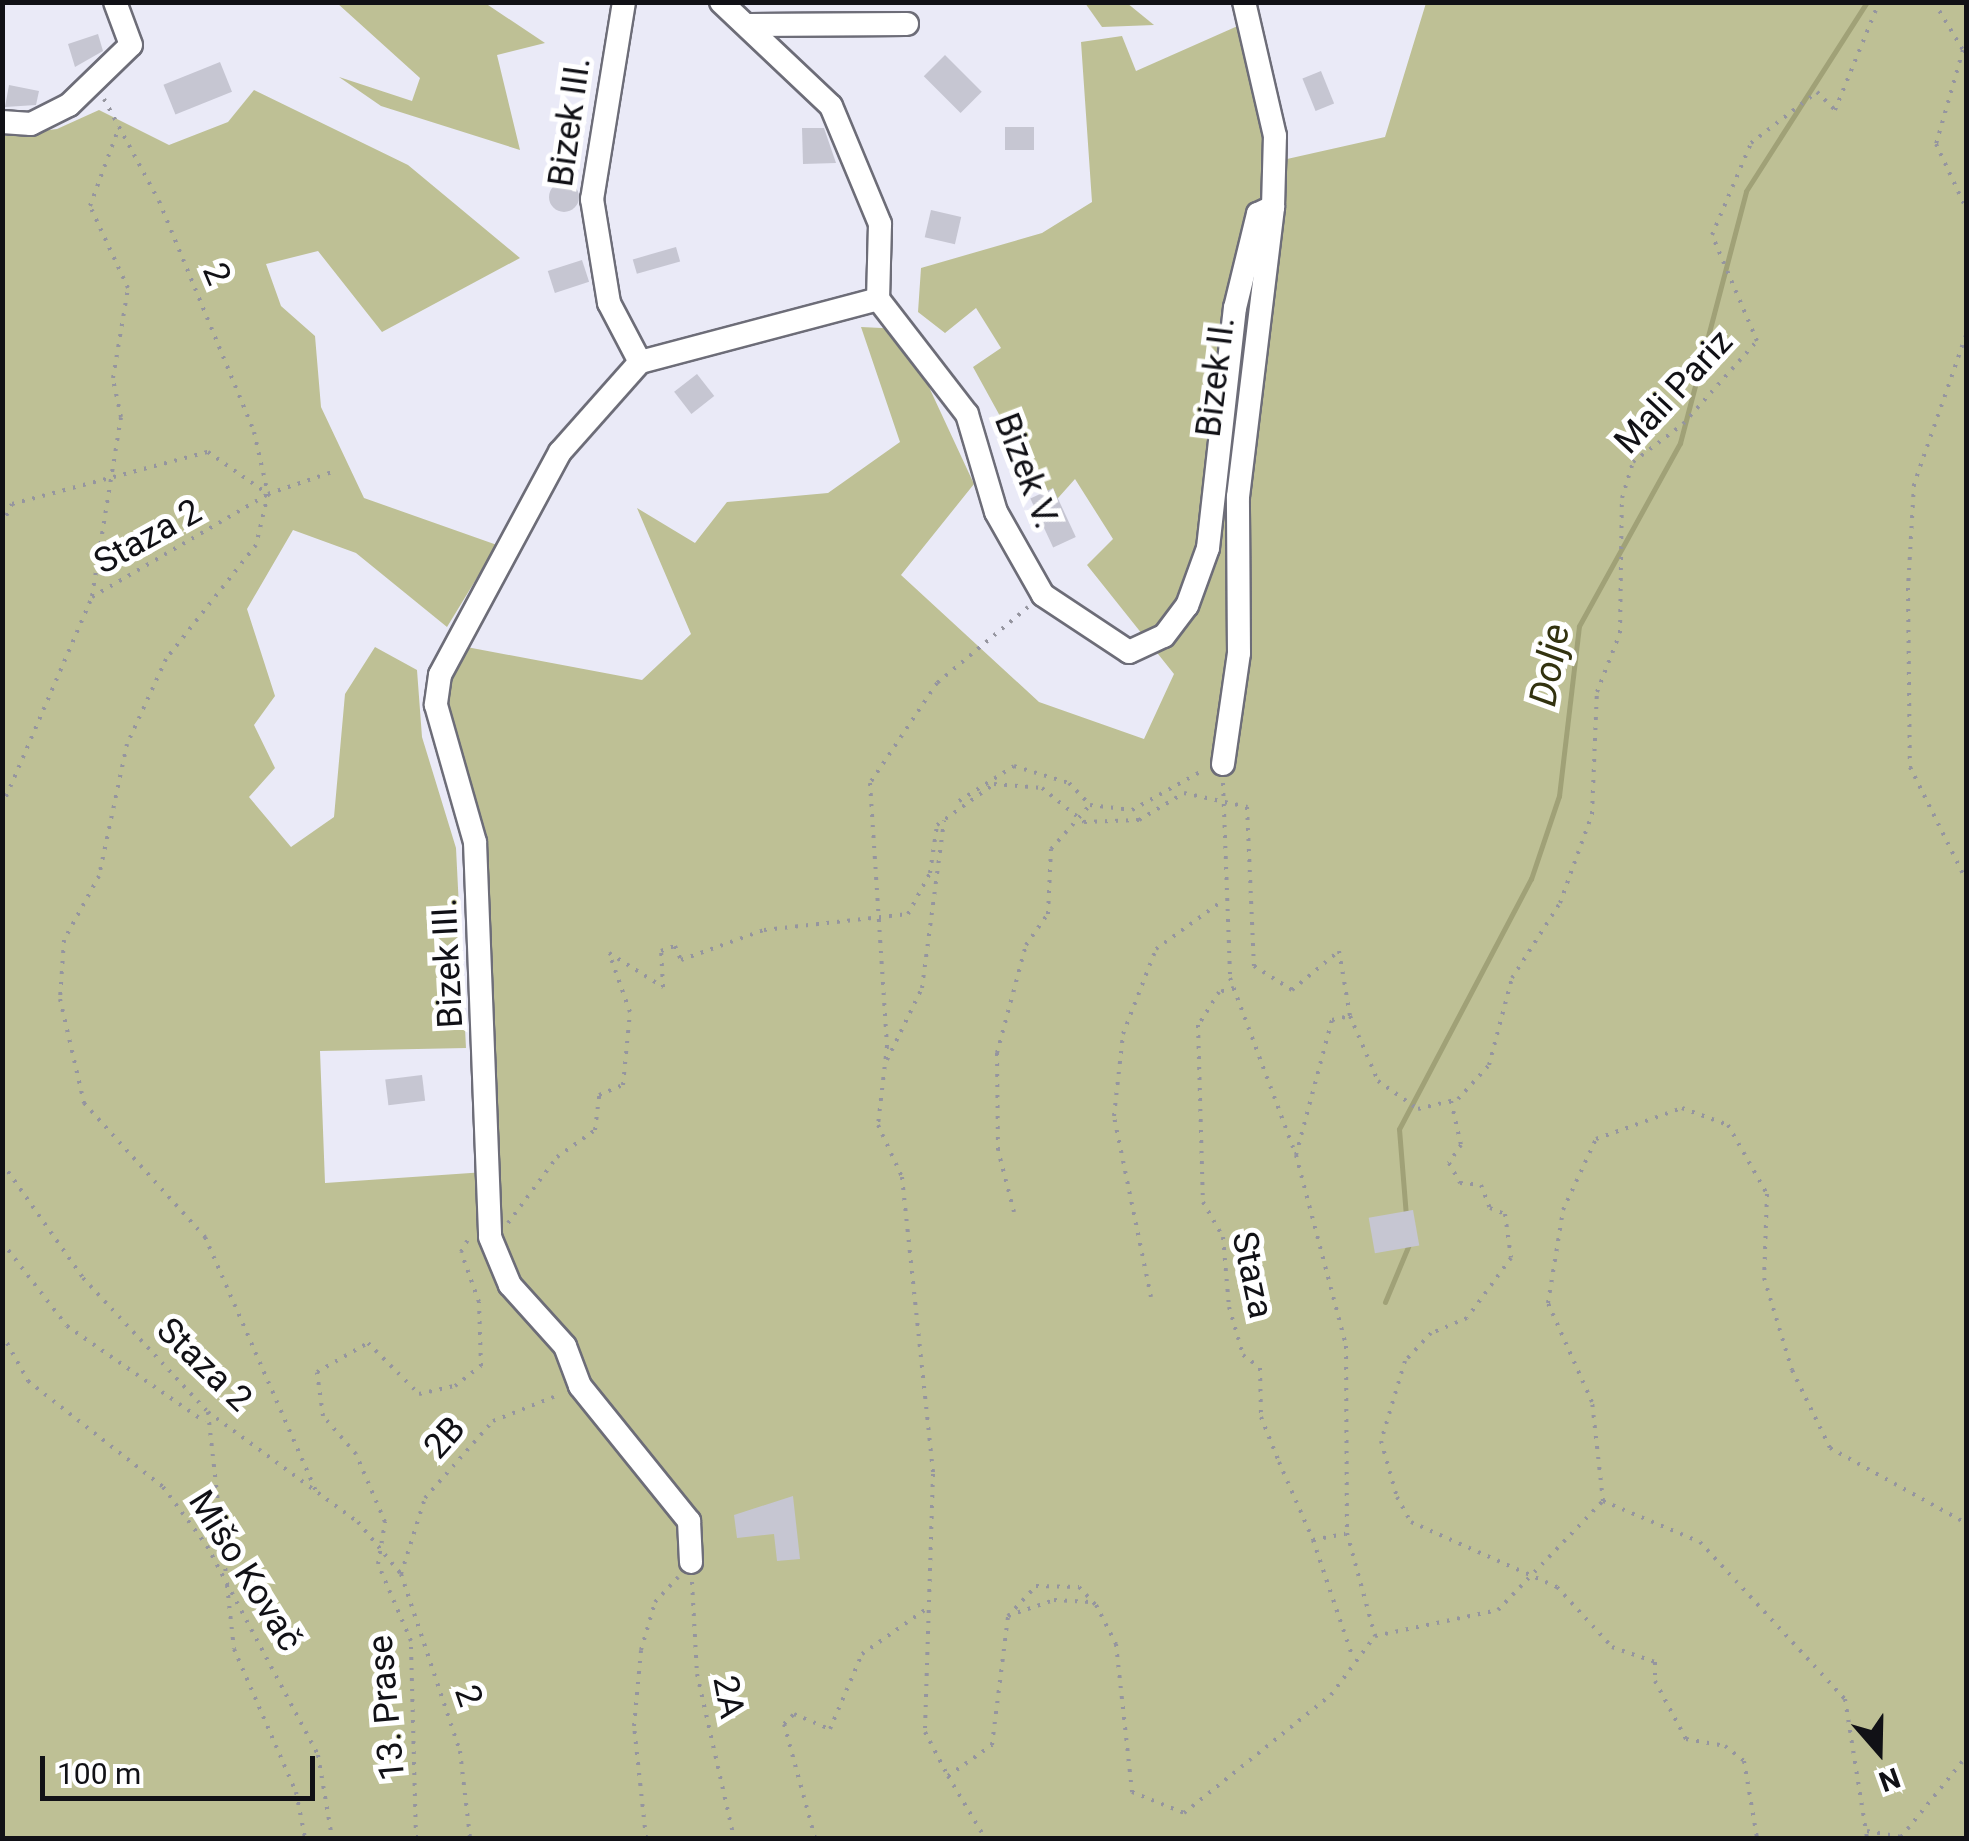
<!DOCTYPE html>
<meta charset="utf-8">
<style>
body{margin:0}
#map{position:relative;width:1969px;height:1841px;overflow:hidden;background:#eaeaf7;font-family:Roboto,sans-serif}
div>[style]{position:absolute}
.forest>*{inset:0;background:#bec095}
.stream>*{height:5px;margin:-2.5px;padding:0 2.5px;transform-origin:2.5px;border-radius:2.5px;background:#a0a177}
.building>*{inset:0;background:#c6c6d2;transform-origin:0 0}
.round{border-radius:50%}
.path>*{height:4px;margin-top:-2px;transform-origin:0;background:repeating-linear-gradient(90deg,#95959f 0 2.5px,transparent 0 10.5px)}
.roads{filter:drop-shadow(2px 0 #6d6d78) drop-shadow(-2px 0 #6d6d78) drop-shadow(0 2px #6d6d78) drop-shadow(0 -2px #6d6d78)}
.street>*{height:22px;margin:-11px;padding:0 11px;transform-origin:11px;border-radius:11px;background:#fff}
span{translate:-50% -50%;white-space:nowrap;text-align:center;line-height:1.15;-webkit-text-stroke:10px #fff;paint-order:stroke}
.street-label{font-size:35px;color:#111116}
.water-label{font-size:38px;color:#32320f;font-style:italic}
.frame{position:absolute;inset:0;border:5px solid #111116;pointer-events:none}
.north{position:absolute;left:1829px;top:1701px;width:100px;height:100px;-webkit-text-stroke:8px #fff;paint-order:stroke;rotate:160deg;font-size:28px;font-weight:700;line-height:40px;text-align:center;color:#111116}
.north::after{content:'';display:block;margin:auto;width:35px;height:45px;background:#111116;clip-path:polygon(50% 0,100% 100%,50% 72%,0 100%)}
.scale{position:absolute;left:40px;top:1756px;width:275px;height:45px;box-sizing:border-box;border:5px solid #111116;border-top:0;padding-left:12px;font-size:30px;line-height:35px;white-space:nowrap;color:#111116;-webkit-text-stroke:8px #fff;paint-order:stroke}
</style>
<div id="map">
<div class="forest">
<div style="clip-path:polygon(337px 3px,485px 3px,545px 43px,497px 55px,520px 150px,381px 106px,339px 77px,412px 101px,420px 78px)"></div>
<div style="clip-path:polygon(1085px 3px,1127px 3px,1154px 25px,1102px 27px)"></div>
<div style="clip-path:polygon(1426px 3px,1966px 3px,1966px 1838px,3px 1838px,2px 136px,57px 129px,99px 110px,169px 145px,228px 122px,254px 90px,408px 165px,520px 258px,382px 332px,318px 251px,266px 264px,281px 306px,315px 336px,321px 407px,364px 498px,497px 545px,447px 627px,356px 553px,293px 530px,247px 609px,275px 696px,254px 725px,275px 768px,249px 797px,291px 847px,334px 817px,345px 694px,375px 647px,417px 670px,422px 737px,456px 848px,466px 1048px,320px 1051px,325px 1183px,500px 1171px,480px 839px,443px 701px,456px 645px,642px 680px,691px 634px,637px 508px,695px 543px,727px 502px,828px 493px,900px 442px,861px 327px,902px 329px,974px 484px,901px 575px,1039px 702px,1144px 739px,1174px 674px,1087px 565px,1113px 539px,1075px 479px,1050px 507px,973px 367px,1001px 348px,976px 308px,945px 333px,918px 312px,921px 268px,1042px 233px,1092px 202px,1081px 42px,1122px 36px,1136px 71px,1258px 17px,1287px 159px,1385px 137px)"></div>
</div>
<div class="stream">
<div style="left:1406px;top:1216px;width:87px;rotate:-94.6deg"></div>
<div style="left:1399px;top:1129px;width:283px;rotate:-62.2deg"></div>
<div style="left:1531px;top:879px;width:88px;rotate:-71.4deg"></div>
<div style="left:1559px;top:796px;width:171px;rotate:-83.3deg"></div>
<div style="left:1579px;top:626px;width:209px;rotate:-61.1deg"></div>
<div style="left:1680px;top:443px;width:260px;rotate:-75.3deg"></div>
<div style="left:1746px;top:191px;width:224px;rotate:-57.4deg"></div>
<div style="left:1385px;top:1302px;width:65px;rotate:-67.4deg"></div>
</div>
<div class="building">
<div style="clip-path:polygon(98px 34px,103px 51px,75px 67px,68px 44px)"></div>
<div style="left:945px;top:55px;width:52px;height:30px;rotate:45deg"></div>
<div style="left:220px;top:62px;width:32px;height:61px;rotate:68deg"></div>
<div style="left:1321px;top:71px;width:35px;height:20px;rotate:68deg"></div>
<div style="clip-path:polygon(9px 85px,39px 91px,36px 105px,5px 107px)"></div>
<div style="left:1005px;top:127px;width:29px;height:23px"></div>
<div style="clip-path:polygon(802px 128px,824px 128px,836px 163px,803px 164px)"></div>
<div class="round" style="left:549px;top:182px;width:30px;height:30px"></div>
<div style="left:931px;top:210px;width:31px;height:28px;rotate:13deg"></div>
<div style="left:676px;top:247px;width:15px;height:45px;rotate:74deg"></div>
<div style="left:582px;top:260px;width:23px;height:36px;rotate:72deg"></div>
<div style="left:697px;top:374px;width:28px;height:29px;rotate:52deg"></div>
<div style="left:1053px;top:488px;width:54px;height:25px;rotate:65deg"></div>
<div style="left:422px;top:1075px;width:26px;height:37px;rotate:83deg"></div>
<div style="left:1413px;top:1210px;width:36px;height:45px;rotate:80deg"></div>
<div style="clip-path:polygon(793px 1496px,800px 1559px,777px 1561px,774px 1534px,737px 1538px,734px 1515px)"></div>
</div>
<div class="path">
<div style="left:1934px;top:2px;width:56px;rotate:58.9deg"></div>
<div style="left:1963px;top:50px;width:98px;rotate:106deg"></div>
<div style="left:1936px;top:144px;width:71px;rotate:64.9deg"></div>
<div style="left:104px;top:99px;width:116px;rotate:61.7deg"></div>
<div style="left:159px;top:201px;width:250px;rotate:67.6deg"></div>
<div style="left:254px;top:432px;width:64px;rotate:77.3deg"></div>
<div style="left:268px;top:494px;width:52px;rotate:103.2deg"></div>
<div style="left:256px;top:545px;width:145px;rotate:128.3deg"></div>
<div style="left:166px;top:659px;width:94px;rotate:114.6deg"></div>
<div style="left:127px;top:744px;width:135px;rotate:102deg"></div>
<div style="left:99px;top:876px;width:73px;rotate:118.7deg"></div>
<div style="left:64px;top:940px;width:59px;rotate:93.9deg"></div>
<div style="left:60px;top:999px;width:107px;rotate:77deg"></div>
<div style="left:84px;top:1103px;width:181px;rotate:47.9deg"></div>
<div style="left:205px;top:1237px;width:277px;rotate:66.4deg"></div>
<div style="left:1966px;top:335px;width:158px;rotate:109.2deg"></div>
<div style="left:1914px;top:484px;width:104px;rotate:93.3deg"></div>
<div style="left:1908px;top:588px;width:179px;rotate:89.4deg"></div>
<div style="left:1910px;top:767px;width:126px;rotate:63.6deg"></div>
<div style="left:2px;top:525px;width:23px;rotate:-65deg"></div>
<div style="left:12px;top:504px;width:203px;rotate:-14.9deg"></div>
<div style="left:208px;top:452px;width:73px;rotate:35deg"></div>
<div style="left:92px;top:596px;width:181px;rotate:-80.8deg"></div>
<div style="left:121px;top:417px;width:40px;rotate:-102deg"></div>
<div style="left:113px;top:378px;width:91px;rotate:-80.5deg"></div>
<div style="left:128px;top:288px;width:90px;rotate:-114.9deg"></div>
<div style="left:90px;top:206px;width:84px;rotate:-69.8deg"></div>
<div style="left:1028px;top:607px;width:119px;rotate:140.1deg"></div>
<div style="left:937px;top:683px;width:120px;rotate:123.8deg"></div>
<div style="left:870px;top:783px;width:264px;rotate:86.3deg"></div>
<div style="left:887px;top:1046px;width:80px;rotate:96.5deg"></div>
<div style="left:878px;top:1125px;width:57px;rotate:65.2deg"></div>
<div style="left:902px;top:1177px;width:299px;rotate:84deg"></div>
<div style="left:933px;top:1474px;width:258px;rotate:91.8deg"></div>
<div style="left:925px;top:1732px;width:50px;rotate:62.4deg"></div>
<div style="left:948px;top:1776px;width:54px;rotate:-35.2deg"></div>
<div style="left:992px;top:1745px;width:130px;rotate:-82.9deg"></div>
<div style="left:1008px;top:1616px;width:41px;rotate:-47deg"></div>
<div style="left:1036px;top:1586px;width:43px;rotate:1.3deg"></div>
<div style="left:1079px;top:1587px;width:25px;rotate:47deg"></div>
<div style="left:1096px;top:1605px;width:44px;rotate:62.9deg"></div>
<div style="left:1116px;top:1644px;width:149px;rotate:83.8deg"></div>
<div style="left:1132px;top:1792px;width:56px;rotate:22deg"></div>
<div style="left:1184px;top:1813px;width:189px;rotate:-38.8deg"></div>
<div style="left:1331px;top:1695px;width:74px;rotate:-53.3deg"></div>
<div style="left:1375px;top:1636px;width:126px;rotate:-11.9deg"></div>
<div style="left:1498px;top:1610px;width:151px;rotate:-46.1deg"></div>
<div style="left:1223px;top:783px;width:195px;rotate:87.9deg"></div>
<div style="left:1230px;top:978px;width:189px;rotate:69.6deg"></div>
<div style="left:1296px;top:1155px;width:197px;rotate:75.3deg"></div>
<div style="left:1346px;top:1346px;width:187px;rotate:89.7deg"></div>
<div style="left:1347px;top:1533px;width:107px;rotate:74.8deg"></div>
<div style="left:959px;top:801px;width:65px;rotate:-32.5deg"></div>
<div style="left:1014px;top:766px;width:58px;rotate:17.2deg"></div>
<div style="left:1069px;top:783px;width:30px;rotate:46deg"></div>
<div style="left:1090px;top:805px;width:42px;rotate:6.8deg"></div>
<div style="left:1132px;top:810px;width:82px;rotate:-29.1deg"></div>
<div style="left:2px;top:806px;width:228px;rotate:-66.7deg"></div>
<div style="left:92px;top:597px;width:204px;rotate:-30.3deg"></div>
<div style="left:268px;top:494px;width:68px;rotate:-19deg"></div>
<div style="left:1234px;top:988px;width:16px;rotate:165deg"></div>
<div style="left:1219px;top:992px;width:39px;rotate:122deg"></div>
<div style="left:1198px;top:1025px;width:177px;rotate:88.4deg"></div>
<div style="left:1203px;top:1202px;width:40px;rotate:60.3deg"></div>
<div style="left:1223px;top:1237px;width:70px;rotate:85.1deg"></div>
<div style="left:1229px;top:1307px;width:50px;rotate:73.7deg"></div>
<div style="left:1243px;top:1355px;width:21px;rotate:37deg"></div>
<div style="left:1260px;top:1368px;width:49px;rotate:88.8deg"></div>
<div style="left:1261px;top:1417px;width:48px;rotate:68.2deg"></div>
<div style="left:1279px;top:1462px;width:85px;rotate:66.4deg"></div>
<div style="left:1313px;top:1540px;width:33px;rotate:-11deg"></div>
<div style="left:887px;top:1060px;width:80px;rotate:-64.1deg"></div>
<div style="left:922px;top:988px;width:169px;rotate:-82.5deg"></div>
<div style="left:1451px;top:1101px;width:45px;rotate:77.2deg"></div>
<div style="left:1461px;top:1145px;width:22px;rotate:124deg"></div>
<div style="left:1449px;top:1163px;width:23px;rotate:61deg"></div>
<div style="left:1460px;top:1183px;width:21px;rotate:5deg"></div>
<div style="left:1481px;top:1185px;width:25px;rotate:69deg"></div>
<div style="left:1490px;top:1208px;width:16px;rotate:22deg"></div>
<div style="left:1505px;top:1214px;width:44px;rotate:82.2deg"></div>
<div style="left:1511px;top:1258px;width:74px;rotate:126.3deg"></div>
<div style="left:1467px;top:1318px;width:39px;rotate:157deg"></div>
<div style="left:1431px;top:1333px;width:38px;rotate:133deg"></div>
<div style="left:1405px;top:1361px;width:84px;rotate:106.7deg"></div>
<div style="left:1381px;top:1441px;width:58px;rotate:74.1deg"></div>
<div style="left:1397px;top:1497px;width:29px;rotate:61deg"></div>
<div style="left:1411px;top:1522px;width:160px;rotate:24deg"></div>
<div style="left:1557px;top:1587px;width:81px;rotate:47.5deg"></div>
<div style="left:1612px;top:1647px;width:46px;rotate:19.2deg"></div>
<div style="left:1655px;top:1662px;width:19px;rotate:90deg"></div>
<div style="left:1655px;top:1681px;width:66px;rotate:61.9deg"></div>
<div style="left:1686px;top:1739px;width:40px;rotate:10deg"></div>
<div style="left:1725px;top:1746px;width:24px;rotate:38deg"></div>
<div style="left:1744px;top:1761px;width:78px;rotate:80.4deg"></div>
<div style="left:1296px;top:1155px;width:140px;rotate:-75.1deg"></div>
<div style="left:1332px;top:1020px;width:18px;rotate:-13deg"></div>
<div style="left:1350px;top:1016px;width:71px;rotate:66.7deg"></div>
<div style="left:1378px;top:1081px;width:49px;rotate:35deg"></div>
<div style="left:1418px;top:1109px;width:41px;rotate:-14deg"></div>
<div style="left:1458px;top:1099px;width:46px;rotate:-47.6deg"></div>
<div style="left:1489px;top:1065px;width:90px;rotate:-75.2deg"></div>
<div style="left:1512px;top:978px;width:89px;rotate:-57.4deg"></div>
<div style="left:1560px;top:903px;width:95px;rotate:-70.2deg"></div>
<div style="left:1592px;top:814px;width:122px;rotate:-87.7deg"></div>
<div style="left:1597px;top:692px;width:63px;rotate:-68.7deg"></div>
<div style="left:1620px;top:633px;width:135px;rotate:-89.2deg"></div>
<div style="left:1622px;top:498px;width:38px;rotate:-73deg"></div>
<div style="left:1633px;top:462px;width:63px;rotate:-37.2deg"></div>
<div style="left:1683px;top:424px;width:111px;rotate:-48.3deg"></div>
<div style="left:1757px;top:341px;width:115px;rotate:-113deg"></div>
<div style="left:1712px;top:235px;width:100px;rotate:-67deg"></div>
<div style="left:1751px;top:143px;width:83px;rotate:-37.7deg"></div>
<div style="left:1817px;top:92px;width:25px;rotate:45deg"></div>
<div style="left:1835px;top:110px;width:117px;rotate:-67.8deg"></div>
<div style="left:2px;top:1163px;width:141px;rotate:54.8deg"></div>
<div style="left:83px;top:1278px;width:183px;rotate:47deg"></div>
<div style="left:208px;top:1412px;width:186px;rotate:36.3deg"></div>
<div style="left:358px;top:1522px;width:67px;rotate:50.4deg"></div>
<div style="left:401px;top:1574px;width:187px;rotate:71.6deg"></div>
<div style="left:460px;top:1751px;width:88px;rotate:83.4deg"></div>
<div style="left:1014px;top:1212px;width:64px;rotate:-104.5deg"></div>
<div style="left:998px;top:1150px;width:97px;rotate:-90.6deg"></div>
<div style="left:997px;top:1053px;width:112px;rotate:-75deg"></div>
<div style="left:1026px;top:945px;width:38px;rotate:-55deg"></div>
<div style="left:1048px;top:914px;width:65px;rotate:-87.4deg"></div>
<div style="left:1051px;top:849px;width:59px;rotate:-48.4deg"></div>
<div style="left:508px;top:1223px;width:82px;rotate:-53.4deg"></div>
<div style="left:557px;top:1157px;width:47px;rotate:-35.4deg"></div>
<div style="left:595px;top:1130px;width:35px;rotate:-83deg"></div>
<div style="left:599px;top:1095px;width:26px;rotate:-23deg"></div>
<div style="left:623px;top:1085px;width:73px;rotate:-84.5deg"></div>
<div style="left:630px;top:1012px;width:63px;rotate:-109.6deg"></div>
<div style="left:609px;top:953px;width:64px;rotate:32.2deg"></div>
<div style="left:663px;top:987px;width:36px;rotate:-93deg"></div>
<div style="left:661px;top:951px;width:15px;rotate:-20deg"></div>
<div style="left:675px;top:946px;width:15px;rotate:67deg"></div>
<div style="left:681px;top:960px;width:88px;rotate:-19.9deg"></div>
<div style="left:764px;top:930px;width:145px;rotate:-6.3deg"></div>
<div style="left:908px;top:914px;width:47px;rotate:-61.8deg"></div>
<div style="left:930px;top:873px;width:49px;rotate:-81.7deg"></div>
<div style="left:937px;top:825px;width:70px;rotate:-35.7deg"></div>
<div style="left:994px;top:784px;width:48px;rotate:4.8deg"></div>
<div style="left:1042px;top:788px;width:54px;rotate:39deg"></div>
<div style="left:1084px;top:822px;width:55px;rotate:-2.1deg"></div>
<div style="left:1139px;top:820px;width:52px;rotate:-31deg"></div>
<div style="left:1184px;top:793px;width:65px;rotate:12.5deg"></div>
<div style="left:1247px;top:807px;width:159px;rotate:87.5deg"></div>
<div style="left:1254px;top:966px;width:45px;rotate:32.3deg"></div>
<div style="left:1292px;top:990px;width:61px;rotate:-39.7deg"></div>
<div style="left:1339px;top:951px;width:66px;rotate:80.4deg"></div>
<div style="left:2px;top:1242px;width:106px;rotate:52.3deg"></div>
<div style="left:67px;top:1326px;width:168px;rotate:34.8deg"></div>
<div style="left:1151px;top:1297px;width:185px;rotate:-101.6deg"></div>
<div style="left:1114px;top:1116px;width:82px;rotate:-83.7deg"></div>
<div style="left:1123px;top:1034px;width:91px;rotate:-68.8deg"></div>
<div style="left:1156px;top:949px;width:82px;rotate:-36deg"></div>
<div style="left:2px;top:1334px;width:54px;rotate:61deg"></div>
<div style="left:28px;top:1381px;width:172px;rotate:38.1deg"></div>
<div style="left:163px;top:1487px;width:74px;rotate:53.3deg"></div>
<div style="left:207px;top:1546px;width:237px;rotate:62deg"></div>
<div style="left:318px;top:1755px;width:84px;rotate:80.4deg"></div>
<div style="left:208px;top:1412px;width:165px;rotate:83.7deg"></div>
<div style="left:1603px;top:1501px;width:100px;rotate:-96.3deg"></div>
<div style="left:1592px;top:1402px;width:108px;rotate:-114deg"></div>
<div style="left:1548px;top:1303px;width:94px;rotate:-80.8deg"></div>
<div style="left:1563px;top:1210px;width:78px;rotate:-65.1deg"></div>
<div style="left:1596px;top:1139px;width:91px;rotate:-19.8deg"></div>
<div style="left:1682px;top:1108px;width:49px;rotate:20.3deg"></div>
<div style="left:1728px;top:1125px;width:79px;rotate:60.5deg"></div>
<div style="left:1767px;top:1194px;width:84px;rotate:92deg"></div>
<div style="left:1764px;top:1278px;width:96px;rotate:73.1deg"></div>
<div style="left:1792px;top:1370px;width:87px;rotate:64deg"></div>
<div style="left:1830px;top:1448px;width:155px;rotate:28.9deg"></div>
<div style="left:1603px;top:1501px;width:105px;rotate:22.9deg"></div>
<div style="left:1700px;top:1542px;width:214px;rotate:47.3deg"></div>
<div style="left:1845px;top:1699px;width:141px;rotate:81deg"></div>
<div style="left:1313px;top:1540px;width:125px;rotate:71.3deg"></div>
<div style="left:401px;top:1574px;width:80px;rotate:-72.5deg"></div>
<div style="left:425px;top:1498px;width:103px;rotate:-48.6deg"></div>
<div style="left:493px;top:1421px;width:73px;rotate:-21.7deg"></div>
<div style="left:692px;top:1582px;width:92px;rotate:86.9deg"></div>
<div style="left:697px;top:1674px;width:168px;rotate:77.3deg"></div>
<div style="left:227px;top:1585px;width:64px;rotate:83.8deg"></div>
<div style="left:234px;top:1649px;width:156px;rotate:66.6deg"></div>
<div style="left:296px;top:1792px;width:47px;rotate:78.9deg"></div>
<div style="left:1008px;top:1616px;width:49px;rotate:-19.2deg"></div>
<div style="left:1054px;top:1600px;width:36px;rotate:3deg"></div>
<div style="left:948px;top:1776px;width:72px;rotate:59.2deg"></div>
<div style="left:1867px;top:1831px;width:35px;rotate:10deg"></div>
<div style="left:1901px;top:1837px;width:103px;rotate:-50.9deg"></div>
<div style="left:416px;top:1838px;width:197px;rotate:-91.5deg"></div>
<div style="left:411px;top:1641px;width:84px;rotate:-113.2deg"></div>
<div style="left:378px;top:1564px;width:43px;rotate:-80.5deg"></div>
<div style="left:385px;top:1522px;width:74px;rotate:-113.1deg"></div>
<div style="left:356px;top:1454px;width:50px;rotate:-131deg"></div>
<div style="left:323px;top:1416px;width:44px;rotate:-97.8deg"></div>
<div style="left:317px;top:1372px;width:59px;rotate:-29.6deg"></div>
<div style="left:368px;top:1343px;width:72px;rotate:45deg"></div>
<div style="left:419px;top:1394px;width:37px;rotate:-13deg"></div>
<div style="left:455px;top:1386px;width:33px;rotate:-38deg"></div>
<div style="left:481px;top:1366px;width:64px;rotate:-91.8deg"></div>
<div style="left:479px;top:1302px;width:53px;rotate:-109.8deg"></div>
<div style="left:461px;top:1252px;width:18px;rotate:-61deg"></div>
<div style="left:646px;top:1838px;width:113px;rotate:-96.1deg"></div>
<div style="left:634px;top:1726px;width:76px;rotate:-84.7deg"></div>
<div style="left:641px;top:1650px;width:50px;rotate:-73.7deg"></div>
<div style="left:655px;top:1602px;width:34px;rotate:-47deg"></div>
<div style="left:815px;top:1838px;width:118px;rotate:-105.2deg"></div>
<div style="left:784px;top:1724px;width:14px;rotate:-45deg"></div>
<div style="left:794px;top:1714px;width:39px;rotate:23deg"></div>
<div style="left:830px;top:1729px;width:82px;rotate:-66.9deg"></div>
<div style="left:862px;top:1654px;width:82px;rotate:-35deg"></div>
</div>
<div class="roads">
<div class="street">
<div style="left:624px;top:2px;width:200px;rotate:99.2deg"></div>
<div style="left:592px;top:199px;width:105px;rotate:80.7deg"></div>
<div style="left:609px;top:303px;width:67px;rotate:62.3deg"></div>
<div style="left:640px;top:362px;width:120px;rotate:131.6deg"></div>
<div style="left:560px;top:452px;width:253px;rotate:118.3deg"></div>
<div style="left:440px;top:675px;width:30px;rotate:98deg"></div>
<div style="left:436px;top:705px;width:142px;rotate:74.1deg"></div>
<div style="left:475px;top:842px;width:395px;rotate:87.8deg"></div>
<div style="left:490px;top:1237px;width:52px;rotate:67.4deg"></div>
<div style="left:510px;top:1285px;width:82px;rotate:48deg"></div>
<div style="left:565px;top:1346px;width:43px;rotate:69.4deg"></div>
<div style="left:580px;top:1386px;width:174px;rotate:51.1deg"></div>
<div style="left:689px;top:1521px;width:41px;rotate:87.2deg"></div>
<div style="left:721px;top:2px;width:151px;rotate:43.4deg"></div>
<div style="left:831px;top:106px;width:128px;rotate:67.4deg"></div>
<div style="left:880px;top:224px;width:75px;rotate:91.5deg"></div>
<div style="left:878px;top:299px;width:145px;rotate:52.3deg"></div>
<div style="left:967px;top:414px;width:102px;rotate:73.5deg"></div>
<div style="left:996px;top:512px;width:95px;rotate:60.5deg"></div>
<div style="left:1043px;top:595px;width:103px;rotate:33.5deg"></div>
<div style="left:1129px;top:652px;width:38px;rotate:-25deg"></div>
<div style="left:1164px;top:636px;width:38px;rotate:-53deg"></div>
<div style="left:1187px;top:606px;width:62px;rotate:-70.1deg"></div>
<div style="left:1208px;top:548px;width:242px;rotate:-83.6deg"></div>
<div style="left:1235px;top:308px;width:97px;rotate:-76.3deg"></div>
<div style="left:1258px;top:214px;width:17px;rotate:-25deg"></div>
<div style="left:749px;top:25px;width:158px;rotate:-0.4deg"></div>
<div style="left:2px;top:122px;width:29px;rotate:4deg"></div>
<div style="left:31px;top:124px;width:42px;rotate:-26.6deg"></div>
<div style="left:69px;top:105px;width:86px;rotate:-44.1deg"></div>
<div style="left:131px;top:45px;width:46px;rotate:-110.4deg"></div>
<div style="left:640px;top:362px;width:246px;rotate:-14.8deg"></div>
<div style="left:1223px;top:764px;width:112px;rotate:-81.8deg"></div>
<div style="left:1239px;top:653px;width:156px;rotate:-90.4deg"></div>
<div style="left:1238px;top:497px;width:292px;rotate:-83.1deg"></div>
<div style="left:1273px;top:207px;width:71px;rotate:-88.4deg"></div>
<div style="left:1275px;top:136px;width:138px;rotate:-103deg"></div>
</div>
</div>
<div class="street-label">
<span style="left:570px;top:122px;rotate:-82deg">Bizek III.</span>
<span style="left:216px;top:274px;rotate:67deg">2</span>
<span style="left:1216px;top:377px;rotate:-83deg">Bizek II.</span>
<span style="left:1674px;top:392px;rotate:-47deg">Mali Pariz</span>
<span style="left:1026px;top:471px;rotate:69deg">Bizek V.</span>
<span style="left:148px;top:537px;rotate:-29deg">Staza 2</span>
<span style="left:448px;top:963px;rotate:-93deg">Bizek III.</span>
<span style="left:1252px;top:1275px;rotate:78deg">Staza</span>
<span style="left:204px;top:1365px;rotate:44deg">Staza 2</span>
<span style="left:445px;top:1438px;rotate:-48deg">2B</span>
<span style="left:245px;top:1571px;rotate:58deg">Mišo Kovač</span>
<span style="left:468px;top:1696px;rotate:71deg">2</span>
<span style="left:728px;top:1697px;rotate:79deg">2A</span>
<span style="left:387px;top:1708px;rotate:-95deg">13. Prase</span>
</div>
<div class="water-label">
<span style="left:1550px;top:665px;rotate:-80deg">Dolje</span>
</div>
<div class="frame"></div>
<div class="north">N</div>
<div class="scale">100 m</div>
</div>
